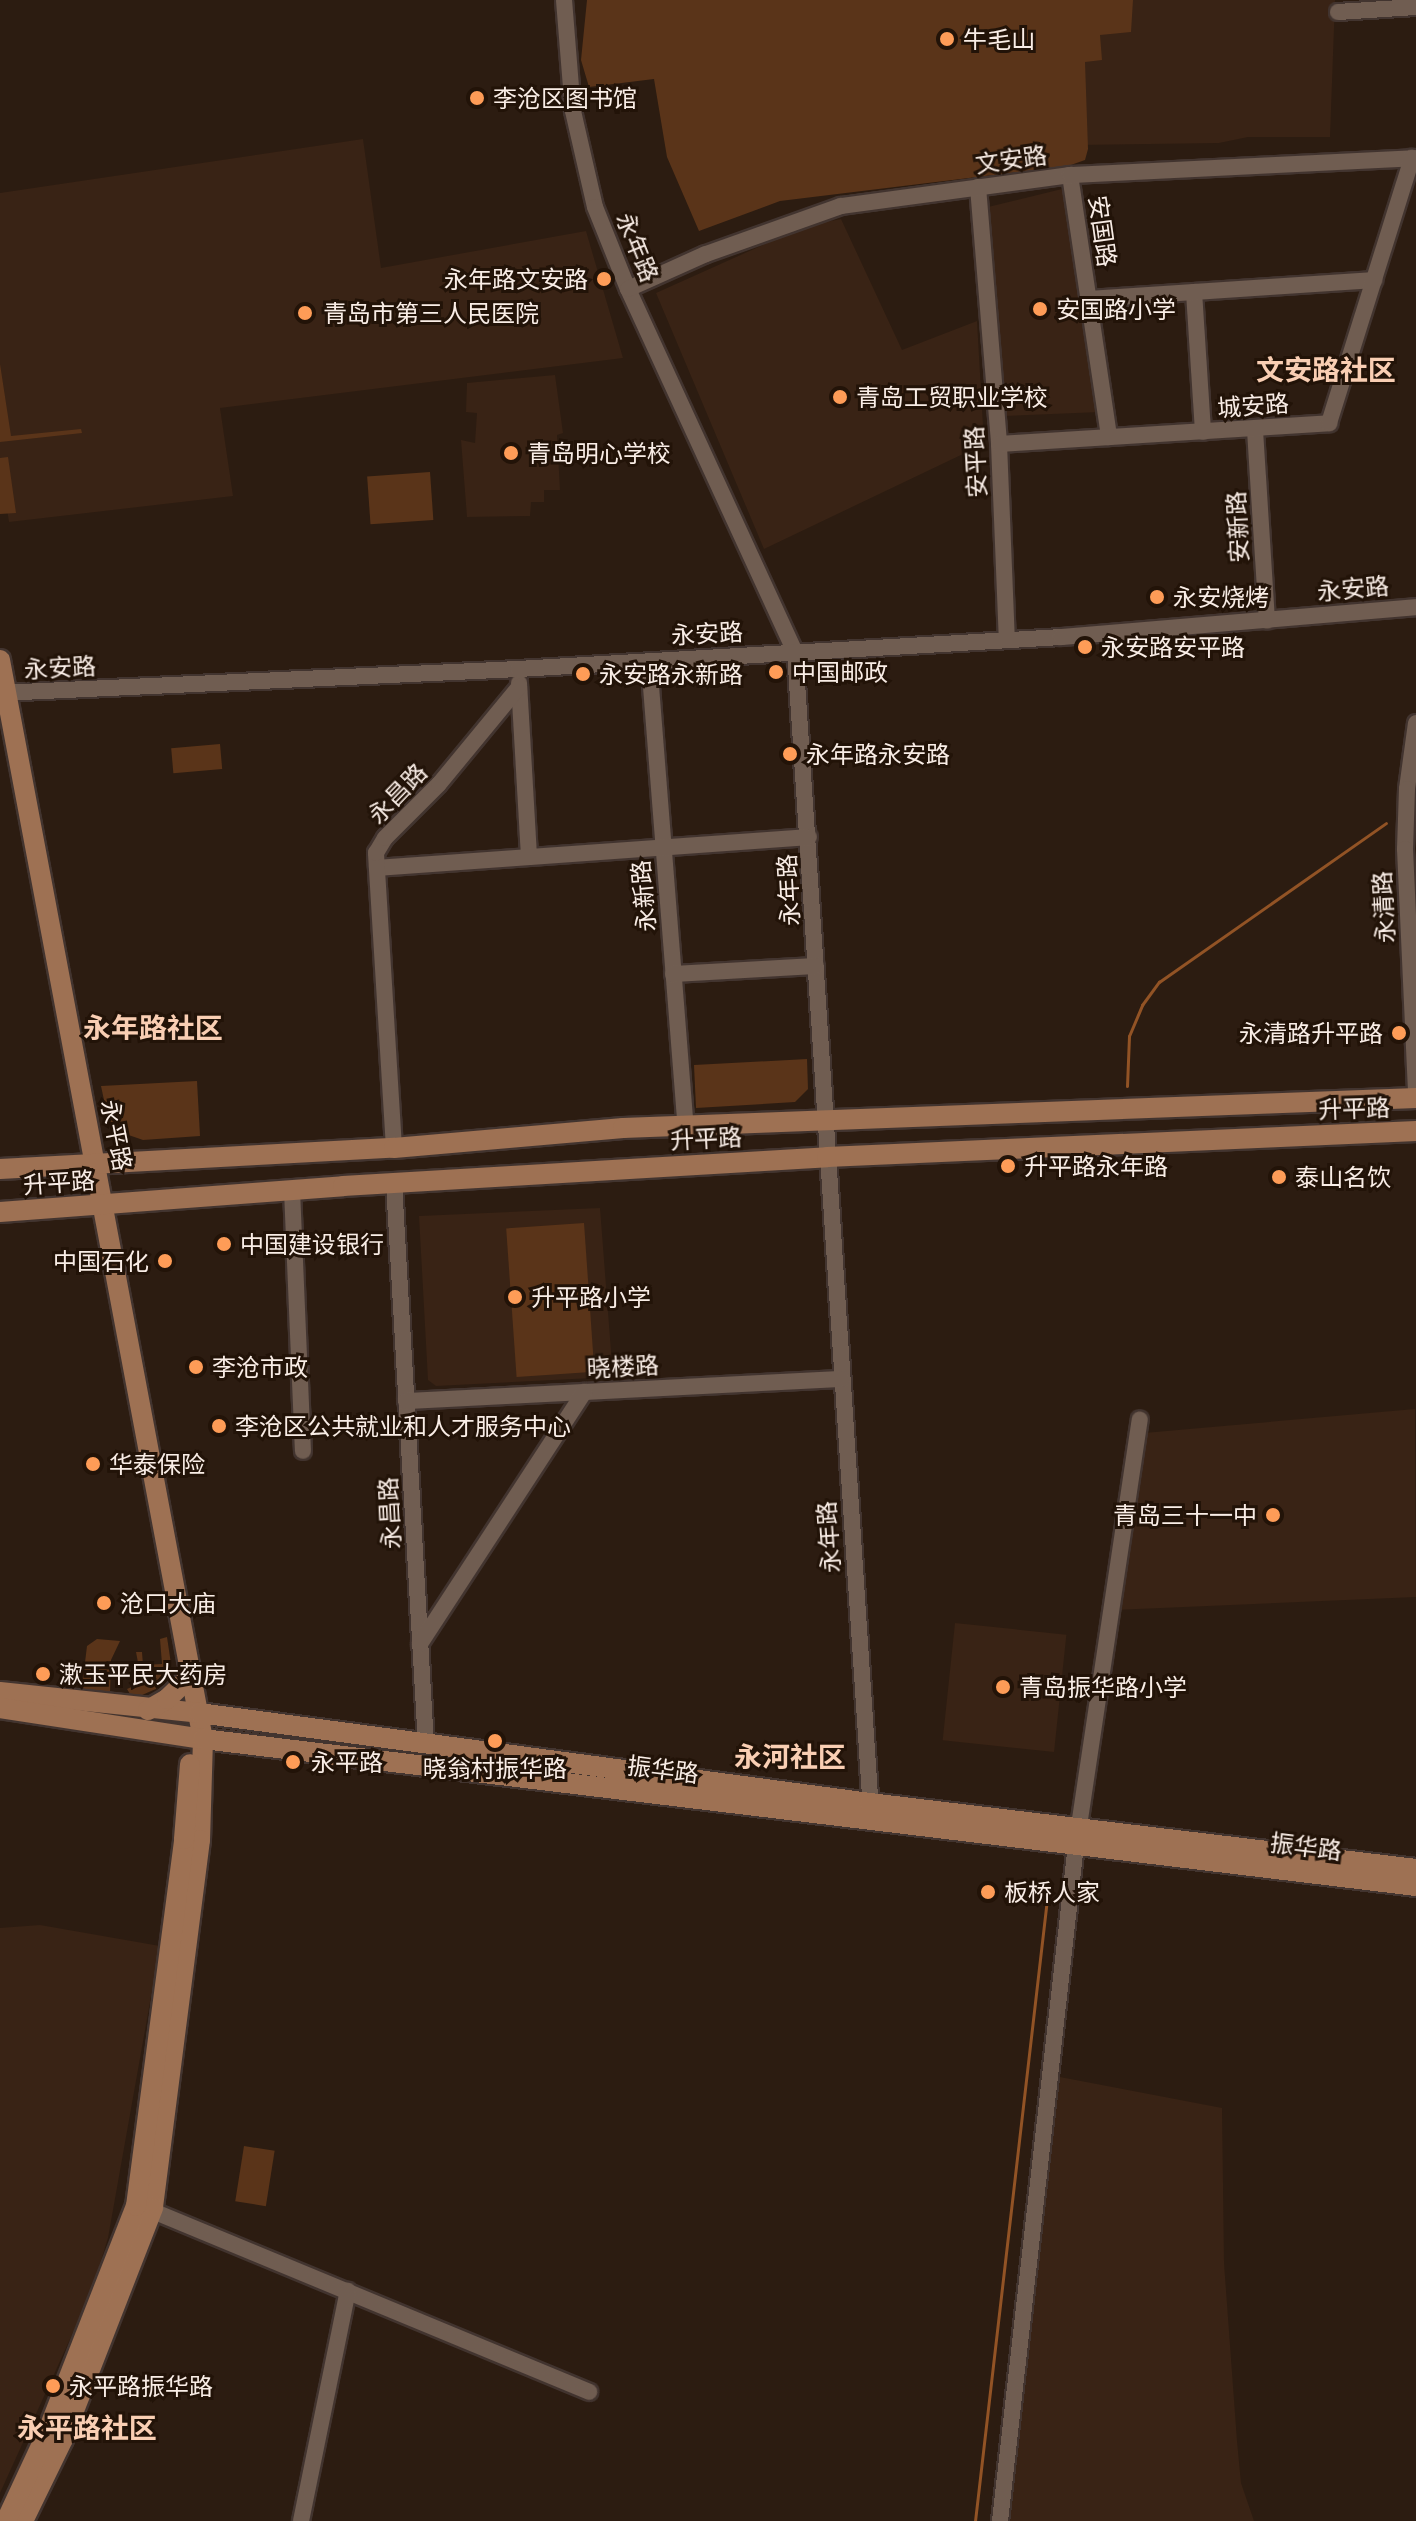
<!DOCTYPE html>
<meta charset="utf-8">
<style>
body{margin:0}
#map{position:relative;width:1416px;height:2521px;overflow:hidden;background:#2c1c11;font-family:"Playfair Display","Noto Sans SC",serif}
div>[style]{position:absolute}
.built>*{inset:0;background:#392315;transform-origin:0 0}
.green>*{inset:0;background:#5a3419;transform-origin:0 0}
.stream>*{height:3px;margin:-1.5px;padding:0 1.5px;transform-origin:1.5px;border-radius:1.5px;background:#925325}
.roads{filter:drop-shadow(2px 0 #42342f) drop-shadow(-2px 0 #42342f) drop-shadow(0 2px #42342f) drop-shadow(0 -2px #42342f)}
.minor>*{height:16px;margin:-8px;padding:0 8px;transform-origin:8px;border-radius:8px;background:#705d51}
.major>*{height:20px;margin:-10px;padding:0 10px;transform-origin:10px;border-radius:10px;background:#9e7153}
.dots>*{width:22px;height:22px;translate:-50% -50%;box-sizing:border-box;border:4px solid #221308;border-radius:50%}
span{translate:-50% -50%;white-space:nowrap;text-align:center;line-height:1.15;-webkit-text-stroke:6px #221308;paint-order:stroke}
.poi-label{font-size:24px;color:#f9ede6}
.left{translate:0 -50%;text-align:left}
.right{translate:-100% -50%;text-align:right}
.street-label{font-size:24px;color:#f9ede6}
.quarter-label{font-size:28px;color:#f9ceb3;font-weight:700}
</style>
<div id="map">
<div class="built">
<div style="clip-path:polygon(1123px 0,1335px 0,1330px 137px,1248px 137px,1219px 143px,1078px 145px,1071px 54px,1092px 27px)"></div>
<div style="clip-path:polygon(363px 139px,381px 268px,586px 231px,623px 358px,220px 408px,233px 496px,9px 522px,0 464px,0 193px)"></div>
<div style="clip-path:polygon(1066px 188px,1100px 412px,1003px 416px,988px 207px)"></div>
<div style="clip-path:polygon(841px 219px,902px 350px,977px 321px,984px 444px,764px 549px,656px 293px,805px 226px)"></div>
<div style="clip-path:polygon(555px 375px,563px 433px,557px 435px,560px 490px,544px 490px,544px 502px,531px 502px,530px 516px,467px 517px,461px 440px,475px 443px,477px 413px,466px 412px,467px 383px)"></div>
<div style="clip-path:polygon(600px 1208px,613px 1377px,436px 1386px,428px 1380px,419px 1216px)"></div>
<div style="clip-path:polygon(1415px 1409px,1416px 1597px,1114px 1610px,1144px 1433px)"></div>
<div style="left:955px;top:1623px;width:112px;height:118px;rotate:6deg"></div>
<div style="clip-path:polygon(40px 1925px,160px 1946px,108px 2238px,91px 2293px,0 2493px,0 1928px)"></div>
<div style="clip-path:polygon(1060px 2077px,1222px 2108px,1224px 2263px,1237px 2441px,1241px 2483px,1254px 2521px,1007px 2521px)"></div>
</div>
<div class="green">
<div style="clip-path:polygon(587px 0,1133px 0,1131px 32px,1100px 35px,1102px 60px,1085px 62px,1088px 149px,1085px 160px,1068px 166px,780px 201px,699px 231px,667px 157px,654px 79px,589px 87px,581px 60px)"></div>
<div style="clip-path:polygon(0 364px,11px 436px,81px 429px,82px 433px,0 442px)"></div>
<div style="clip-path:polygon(8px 457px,16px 513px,0 514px,0 458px)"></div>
<div style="left:430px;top:472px;width:48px;height:63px;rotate:86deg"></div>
<div style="left:220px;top:744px;width:25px;height:49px;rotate:85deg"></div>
<div style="clip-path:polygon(807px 1059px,808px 1089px,795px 1102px,696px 1108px,694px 1065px)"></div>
<div style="clip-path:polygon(197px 1081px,200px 1136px,143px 1140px,114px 1130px,107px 1114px,101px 1086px)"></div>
<div style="left:584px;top:1223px;width:149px;height:78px;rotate:86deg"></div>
<div style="clip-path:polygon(167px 1637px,171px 1664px,166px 1678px,158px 1688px,133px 1699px,127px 1689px,136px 1685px,140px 1673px,136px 1652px,142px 1652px,143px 1665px,162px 1664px,160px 1639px)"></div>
<div style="clip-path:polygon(97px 1639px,120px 1641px,111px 1660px,110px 1693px,87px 1691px,82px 1687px,87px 1646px)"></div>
<div style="left:244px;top:2146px;width:31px;height:56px;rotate:9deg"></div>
</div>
<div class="stream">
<div style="left:1127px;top:1086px;width:50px;rotate:-87.7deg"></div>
<div style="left:1129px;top:1036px;width:34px;rotate:-67deg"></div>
<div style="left:1142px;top:1005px;width:29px;rotate:-54deg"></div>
<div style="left:1159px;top:982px;width:277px;rotate:-35deg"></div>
<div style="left:975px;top:2521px;width:626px;rotate:-83.4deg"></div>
</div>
<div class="roads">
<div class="minor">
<div style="left:564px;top:0;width:111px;rotate:85.4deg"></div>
<div style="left:573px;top:111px;width:98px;rotate:77.1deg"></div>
<div style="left:595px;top:207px;width:88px;rotate:68.1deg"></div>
<div style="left:628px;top:289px;width:400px;rotate:65.3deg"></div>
<div style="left:795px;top:652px;width:1163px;rotate:86.25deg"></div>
<div style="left:1338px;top:12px;width:78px;rotate:-3.7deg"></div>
<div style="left:1070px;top:175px;width:265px;rotate:81.5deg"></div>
<div style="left:978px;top:187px;width:258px;rotate:85.3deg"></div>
<div style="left:999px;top:444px;width:195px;rotate:87.7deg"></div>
<div style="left:628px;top:289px;width:85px;rotate:-24.2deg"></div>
<div style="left:706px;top:254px;width:143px;rotate:-19.6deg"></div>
<div style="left:841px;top:206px;width:231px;rotate:-7.7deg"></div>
<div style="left:1070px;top:175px;width:346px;rotate:-2.8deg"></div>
<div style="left:1194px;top:292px;width:140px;rotate:86.3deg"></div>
<div style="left:1089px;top:299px;width:286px;rotate:-3.8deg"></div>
<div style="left:1255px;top:430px;width:191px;rotate:86.4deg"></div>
<div style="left:999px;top:444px;width:331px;rotate:-3.6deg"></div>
<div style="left:1329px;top:423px;width:278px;rotate:-72.6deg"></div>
<div style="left:649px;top:661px;width:468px;rotate:85.5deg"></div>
<div style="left:519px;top:683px;width:174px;rotate:86.7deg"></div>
<div style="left:0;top:693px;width:519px;rotate:-2.65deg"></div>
<div style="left:518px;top:669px;width:544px;rotate:-3.37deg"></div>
<div style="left:1061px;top:637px;width:356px;rotate:-4.8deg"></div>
<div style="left:1416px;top:723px;width:67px;rotate:97.8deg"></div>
<div style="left:1407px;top:789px;width:60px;rotate:91.9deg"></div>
<div style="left:1405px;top:849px;width:241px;rotate:87.4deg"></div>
<div style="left:377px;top:868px;width:433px;rotate:-4.1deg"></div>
<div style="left:673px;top:974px;width:143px;rotate:-3.2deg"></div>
<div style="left:394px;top:1148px;width:296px;rotate:-93.5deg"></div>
<div style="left:376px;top:853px;width:17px;rotate:-59deg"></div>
<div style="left:385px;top:838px;width:76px;rotate:-45deg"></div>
<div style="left:439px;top:784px;width:126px;rotate:-50.5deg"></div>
<div style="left:394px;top:1183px;width:563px;rotate:86.74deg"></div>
<div style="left:292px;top:1190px;width:261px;rotate:87.6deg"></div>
<div style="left:406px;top:1401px;width:436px;rotate:-2.9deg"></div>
<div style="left:420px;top:1644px;width:301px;rotate:-56.9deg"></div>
<div style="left:1079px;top:1826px;width:411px;rotate:-81.5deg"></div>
<div style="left:143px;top:2207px;width:483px;rotate:22.5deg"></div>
<div style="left:301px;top:2521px;width:235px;rotate:-78.5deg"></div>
<div style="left:1000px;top:2521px;width:680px;rotate:-83.59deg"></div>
</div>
<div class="major">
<div style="left:0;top:660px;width:1098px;rotate:79.35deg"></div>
<div style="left:203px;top:1739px;width:101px;rotate:91.7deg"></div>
<div style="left:200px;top:1840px;width:371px;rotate:97.3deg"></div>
<div style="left:153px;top:2208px;width:248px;rotate:111.3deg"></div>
<div style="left:63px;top:2439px;width:91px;rotate:116deg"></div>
<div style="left:0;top:1169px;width:395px;rotate:-3.1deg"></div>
<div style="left:394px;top:1148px;width:230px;rotate:-5deg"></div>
<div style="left:623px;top:1128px;width:794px;rotate:-2.17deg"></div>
<div style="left:0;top:1212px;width:344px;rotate:-4.3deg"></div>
<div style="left:343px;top:1186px;width:485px;rotate:-3.4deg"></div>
<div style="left:827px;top:1157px;width:590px;rotate:-2.53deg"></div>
<div style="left:0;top:1692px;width:200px;rotate:6deg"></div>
<div style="left:199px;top:1713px;width:677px;rotate:7.64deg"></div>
<div style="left:870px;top:1803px;width:550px;rotate:6.89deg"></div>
<div style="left:0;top:1708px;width:205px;rotate:8.7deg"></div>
<div style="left:203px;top:1739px;width:1222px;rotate:6.91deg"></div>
<div style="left:148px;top:1710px;width:22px;rotate:-30deg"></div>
<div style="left:167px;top:1699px;width:35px;rotate:-44deg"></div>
<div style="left:6px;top:2521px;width:97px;rotate:-65deg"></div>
<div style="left:47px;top:2433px;width:244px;rotate:-68.6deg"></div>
<div style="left:136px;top:2206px;width:370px;rotate:-82.5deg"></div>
<div style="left:184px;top:1839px;width:75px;rotate:-85.4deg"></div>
</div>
</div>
<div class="dots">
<div style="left:947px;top:39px;background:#fe9c57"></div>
<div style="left:477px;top:98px;background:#fe9c57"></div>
<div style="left:604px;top:279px;background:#fe9c57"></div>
<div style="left:1040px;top:309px;background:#fe9c57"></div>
<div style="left:305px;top:313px;background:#fe9c57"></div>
<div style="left:840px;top:397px;background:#fe9c57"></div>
<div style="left:511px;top:453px;background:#fe9c57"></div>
<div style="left:1157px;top:597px;background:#fe9c57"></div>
<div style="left:1085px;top:647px;background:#fe9c57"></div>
<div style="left:776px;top:672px;background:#fe9c57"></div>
<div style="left:583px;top:674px;background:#fe9c57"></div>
<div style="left:790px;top:754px;background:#fe9c57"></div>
<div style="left:1399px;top:1033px;background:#fe9c57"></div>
<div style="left:1008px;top:1166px;background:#fe9c57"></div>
<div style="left:1279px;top:1177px;background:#fe9c57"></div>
<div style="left:224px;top:1244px;background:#fe9c57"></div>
<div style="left:165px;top:1261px;background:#fe9c57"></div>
<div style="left:515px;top:1297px;background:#fe9c57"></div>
<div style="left:196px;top:1367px;background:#fe9c57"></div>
<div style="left:219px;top:1426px;background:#fe9c57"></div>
<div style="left:93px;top:1464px;background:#fe9c57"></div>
<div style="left:1273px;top:1515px;background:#fe9c57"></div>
<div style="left:104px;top:1603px;background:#fe9c57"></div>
<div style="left:43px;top:1674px;background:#fe9c57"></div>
<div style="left:1003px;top:1687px;background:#fe9c57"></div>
<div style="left:495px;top:1741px;background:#fe9c57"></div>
<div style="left:293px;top:1762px;background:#fe9c57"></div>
<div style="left:988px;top:1892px;background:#fe9c57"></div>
<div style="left:53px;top:2386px;background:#fe9c57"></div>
</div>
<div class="poi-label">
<span class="left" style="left:963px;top:39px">牛毛山</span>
<span class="left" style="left:493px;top:98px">李沧区图书馆</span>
<span class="right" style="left:588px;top:279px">永年路文安路</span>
<span class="left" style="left:1056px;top:309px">安国路小学</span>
<span class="left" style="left:323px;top:313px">青岛市第三人民医院</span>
<span class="left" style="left:856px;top:397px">青岛工贸职业学校</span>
<span class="left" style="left:527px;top:453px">青岛明心学校</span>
<span class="left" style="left:1173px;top:597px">永安烧烤</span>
<span class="left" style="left:1101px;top:647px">永安路安平路</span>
<span class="left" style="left:792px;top:672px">中国邮政</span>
<span class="left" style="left:599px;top:674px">永安路永新路</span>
<span class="left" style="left:806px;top:754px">永年路永安路</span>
<span class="right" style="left:1383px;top:1033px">永清路升平路</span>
<span class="left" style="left:1024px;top:1166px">升平路永年路</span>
<span class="left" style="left:1295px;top:1177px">泰山名饮</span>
<span class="left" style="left:240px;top:1244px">中国建设银行</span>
<span class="right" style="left:149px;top:1261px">中国石化</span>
<span class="left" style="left:531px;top:1297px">升平路小学</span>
<span class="left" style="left:212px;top:1367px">李沧市政</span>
<span class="left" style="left:235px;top:1426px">李沧区公共就业和人才服务中心</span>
<span class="left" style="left:109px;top:1464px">华泰保险</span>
<span class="right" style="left:1257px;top:1515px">青岛三十一中</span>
<span class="left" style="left:120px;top:1603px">沧口大庙</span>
<span class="left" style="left:59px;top:1674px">漱玉平民大药房</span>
<span class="left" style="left:1019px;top:1687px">青岛振华路小学</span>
<span class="left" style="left:311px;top:1762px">永平路</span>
<span style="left:495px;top:1768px">晓翁村振华路</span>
<span class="left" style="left:1004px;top:1892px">板桥人家</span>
<span class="left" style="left:69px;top:2386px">永平路振华路</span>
</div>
<div class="street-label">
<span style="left:1011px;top:159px;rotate:-8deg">文安路</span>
<span style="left:1103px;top:231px;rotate:82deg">安国路</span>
<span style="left:638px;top:247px;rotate:68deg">永年路</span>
<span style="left:1253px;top:405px;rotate:-4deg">城安路</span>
<span style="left:975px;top:462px;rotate:-93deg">安平路</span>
<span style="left:1237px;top:527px;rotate:-93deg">安新路</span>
<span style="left:1353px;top:588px;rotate:-5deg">永安路</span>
<span style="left:707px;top:633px;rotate:-3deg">永安路</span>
<span style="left:60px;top:667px;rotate:-3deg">永安路</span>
<span style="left:397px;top:793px;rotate:-46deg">永昌路</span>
<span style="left:788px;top:890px;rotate:-93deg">永年路</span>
<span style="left:643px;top:896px;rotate:-95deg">永新路</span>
<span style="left:1383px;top:907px;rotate:-93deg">永清路</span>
<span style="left:1354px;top:1108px;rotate:-2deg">升平路</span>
<span style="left:117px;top:1135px;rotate:79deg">永平路</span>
<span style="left:706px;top:1138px;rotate:-3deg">升平路</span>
<span style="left:59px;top:1182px;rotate:-4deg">升平路</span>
<span style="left:623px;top:1366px;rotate:-3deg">晓楼路</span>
<span style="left:389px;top:1513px;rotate:-93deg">永昌路</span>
<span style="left:828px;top:1537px;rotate:-94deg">永年路</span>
<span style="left:663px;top:1769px;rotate:7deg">振华路</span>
<span style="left:1306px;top:1846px;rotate:7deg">振华路</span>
</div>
<div class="quarter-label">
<span style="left:1326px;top:369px">文安路社区</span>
<span style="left:153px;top:1027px">永年路社区</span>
<span style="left:790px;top:1756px">永河社区</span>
<span style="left:87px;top:2427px">永平路社区</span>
</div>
</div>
